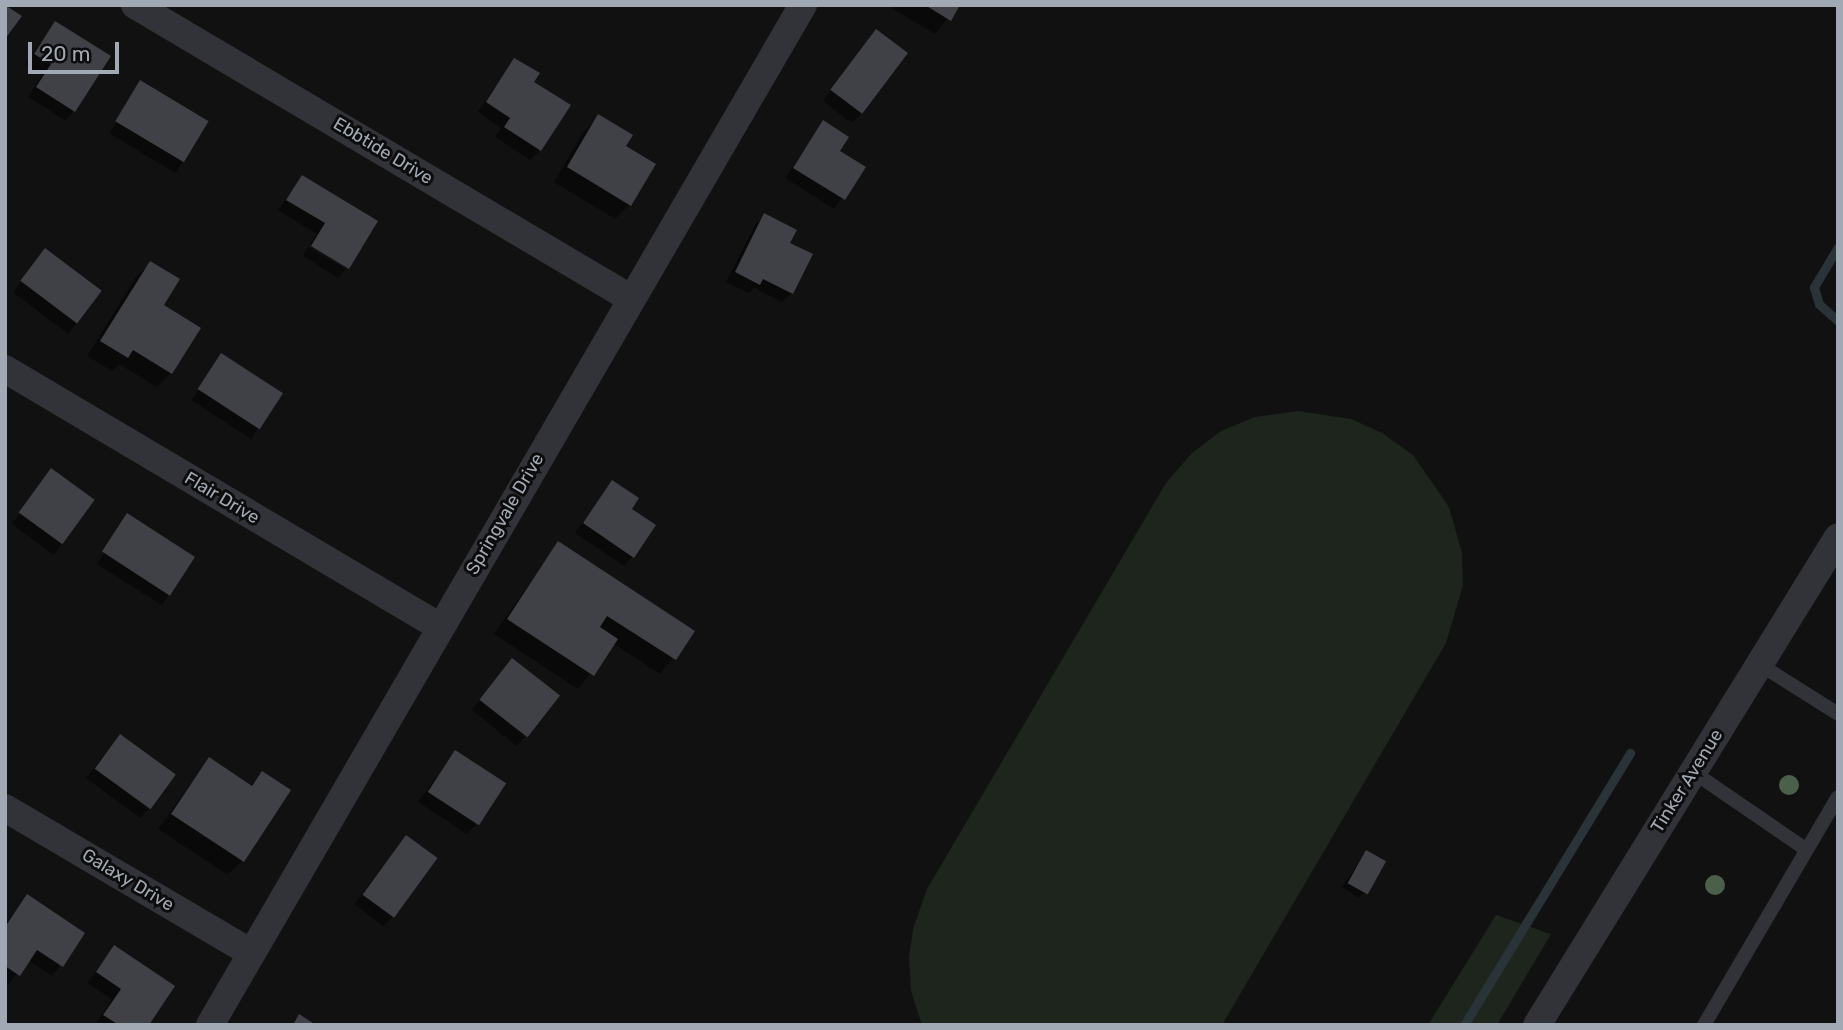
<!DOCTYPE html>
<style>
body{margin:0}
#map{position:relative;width:1843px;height:1030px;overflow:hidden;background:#111112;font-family:Rubik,sans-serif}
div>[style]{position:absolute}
.green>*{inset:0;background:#1d251d}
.shadow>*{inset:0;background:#0007;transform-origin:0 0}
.stream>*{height:9px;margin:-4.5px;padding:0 4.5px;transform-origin:4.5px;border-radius:4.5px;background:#293338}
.building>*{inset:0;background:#404146;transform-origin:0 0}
.lane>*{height:14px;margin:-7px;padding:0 7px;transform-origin:7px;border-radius:7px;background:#323338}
.street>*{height:28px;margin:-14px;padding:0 14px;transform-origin:14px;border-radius:14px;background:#323338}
.trees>*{width:20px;height:20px;margin:-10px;border-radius:50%;background:#4a604a}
span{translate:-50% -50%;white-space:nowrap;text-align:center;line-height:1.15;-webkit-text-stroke:6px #0c0c0d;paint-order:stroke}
.street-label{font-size:18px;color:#a1a9b4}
.frame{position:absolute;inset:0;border:7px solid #a1a9b4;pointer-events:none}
.scale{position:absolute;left:28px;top:42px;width:91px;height:32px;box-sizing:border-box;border:4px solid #a1a9b4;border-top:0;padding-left:9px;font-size:21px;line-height:24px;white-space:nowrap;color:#a1a9b4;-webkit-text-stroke:5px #0c0c0d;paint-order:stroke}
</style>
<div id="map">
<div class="green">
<div style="clip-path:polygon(1298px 411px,1351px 419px,1382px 433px,1413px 455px,1449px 507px,1462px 553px,1463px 585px,1446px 643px,1222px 1025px,922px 1025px,911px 991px,909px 957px,913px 929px,927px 889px,1166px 483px,1192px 453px,1221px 431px,1255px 417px)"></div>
<div style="clip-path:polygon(1496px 915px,1551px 934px,1497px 1025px,1428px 1025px)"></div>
</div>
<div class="shadow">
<div style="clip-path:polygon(887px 5px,958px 5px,935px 34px)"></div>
<div style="clip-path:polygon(55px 23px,74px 111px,65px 120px,28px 97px,42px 75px,25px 64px)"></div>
<div style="clip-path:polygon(876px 32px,862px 113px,852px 123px,823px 101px)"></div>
<div style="clip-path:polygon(515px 60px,532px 82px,540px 150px,530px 160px,495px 137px,501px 128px,478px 112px)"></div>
<div style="left:140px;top:83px;width:77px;height:59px;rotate:31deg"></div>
<div style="clip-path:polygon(599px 117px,624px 147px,629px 205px,615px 219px,554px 182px,584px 131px)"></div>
<div style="clip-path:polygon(823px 122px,838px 152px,863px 168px,834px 209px,785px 178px)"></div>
<div style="clip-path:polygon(302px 177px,375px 221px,347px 268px,310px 244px,317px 234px,278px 210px)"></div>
<div style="clip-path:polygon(765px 216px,788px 243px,792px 293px,782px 302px,754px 288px,749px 293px,726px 282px,755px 225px)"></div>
<div style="clip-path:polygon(308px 247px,346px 269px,338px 278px,303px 256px)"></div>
<div style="left:45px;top:250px;width:69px;height:53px;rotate:37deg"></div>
<div style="clip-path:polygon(151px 263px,171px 373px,157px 387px,119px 364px,112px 371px,87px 356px,136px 277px)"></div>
<div style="left:221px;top:355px;width:71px;height:54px;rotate:33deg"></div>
<div style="left:51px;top:470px;width:52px;height:67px;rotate:36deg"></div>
<div style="clip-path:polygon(612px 482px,629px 509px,633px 556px,624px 566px,575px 533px)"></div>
<div style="left:127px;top:516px;width:77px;height:57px;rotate:32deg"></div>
<div style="clip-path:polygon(558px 544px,693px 632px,660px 674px,613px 643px,578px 689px,494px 634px)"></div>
<div style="left:512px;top:660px;width:58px;height:64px;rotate:39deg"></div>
<div style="clip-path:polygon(120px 736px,150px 808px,140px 818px,86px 778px)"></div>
<div style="clip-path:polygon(455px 752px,476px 825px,467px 834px,418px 802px)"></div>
<div style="clip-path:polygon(209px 759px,249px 787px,262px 773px,242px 861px,228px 875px,158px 829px)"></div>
<div style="clip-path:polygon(406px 837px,393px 917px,383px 926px,354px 904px)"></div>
<div style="clip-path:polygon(1366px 852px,1363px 893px,1359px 898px,1342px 887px)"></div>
<div style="clip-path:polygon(27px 897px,83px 934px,52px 976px,28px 960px,9px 984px,5px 981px,5px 924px)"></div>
<div style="clip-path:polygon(114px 947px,147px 1025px,95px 1025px,112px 999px,87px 983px)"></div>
</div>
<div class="stream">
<div style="left:1838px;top:247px;width:47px;rotate:121deg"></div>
<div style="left:1814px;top:287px;width:18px;rotate:74deg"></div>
<div style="left:1819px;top:304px;width:25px;rotate:42deg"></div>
<div style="left:1464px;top:1025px;width:319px;rotate:-58.6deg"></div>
</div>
<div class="building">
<div style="clip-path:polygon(5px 5px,22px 16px,5px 39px)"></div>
<div style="clip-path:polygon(925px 5px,960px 5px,951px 21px)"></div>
<div style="clip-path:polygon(55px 21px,111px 56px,75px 112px,36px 87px,51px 64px,34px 54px)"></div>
<div style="left:876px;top:29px;width:40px;height:76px;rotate:37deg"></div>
<div style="clip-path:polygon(514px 58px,540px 73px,534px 82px,571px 105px,541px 151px,504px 127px,510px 118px,486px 102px)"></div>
<div style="left:140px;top:80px;width:80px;height:48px;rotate:31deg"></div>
<div style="clip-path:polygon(598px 114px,633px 135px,626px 146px,656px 164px,631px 206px,567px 167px)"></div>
<div style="clip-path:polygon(823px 120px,849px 137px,840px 151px,866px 167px,845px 200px,793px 168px)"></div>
<div style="clip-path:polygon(302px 175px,378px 221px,349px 269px,311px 246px,325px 223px,286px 200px)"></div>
<div style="clip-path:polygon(764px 213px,797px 230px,790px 243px,813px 254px,793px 294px,763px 279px,760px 285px,735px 272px)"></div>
<div style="left:45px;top:248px;width:71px;height:41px;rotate:37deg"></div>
<div style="clip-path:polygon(150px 261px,180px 279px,164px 305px,201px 328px,172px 374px,133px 350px,128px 358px,100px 341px)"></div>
<div style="left:221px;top:353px;width:74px;height:43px;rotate:33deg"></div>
<div style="left:51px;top:468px;width:54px;height:55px;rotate:36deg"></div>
<div style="clip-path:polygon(612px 480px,639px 498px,632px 509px,656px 525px,634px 558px,583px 523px)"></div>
<div style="left:127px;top:513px;width:81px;height:46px;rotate:33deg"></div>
<div style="clip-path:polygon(558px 541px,695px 631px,676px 660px,607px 616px,600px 627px,618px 639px,594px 676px,507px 619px)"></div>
<div style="left:512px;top:658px;width:61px;height:53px;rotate:38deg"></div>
<div style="left:120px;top:734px;width:69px;height:43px;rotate:36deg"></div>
<div style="left:455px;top:750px;width:61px;height:50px;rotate:33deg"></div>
<div style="clip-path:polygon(209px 757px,252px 786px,262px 771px,291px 790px,244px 862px,171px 814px)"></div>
<div style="left:406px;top:835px;width:39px;height:74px;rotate:36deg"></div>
<div style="left:1366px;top:850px;width:23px;height:38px;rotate:29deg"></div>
<div style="clip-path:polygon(27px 894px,85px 933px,63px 967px,37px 950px,20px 976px,5px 966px,5px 927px)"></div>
<div style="clip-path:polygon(114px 945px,175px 986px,149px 1025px,119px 1025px,103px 1015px,121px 989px,96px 972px)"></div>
<div style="clip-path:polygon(299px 1014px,316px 1025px,293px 1025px)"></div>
</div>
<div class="lane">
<div style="left:1759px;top:664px;width:93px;rotate:32.3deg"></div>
<div style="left:1693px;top:772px;width:138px;rotate:34.4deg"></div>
<div style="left:1704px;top:1025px;width:264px;rotate:-59.6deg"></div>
</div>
<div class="street">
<div style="left:135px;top:5px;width:575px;rotate:30.62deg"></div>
<div style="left:5px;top:369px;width:506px;rotate:30.67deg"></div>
<div style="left:5px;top:808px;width:286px;rotate:30.5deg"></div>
<div style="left:210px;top:1025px;width:1180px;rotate:-59.83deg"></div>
<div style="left:1537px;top:1025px;width:573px;rotate:-58.33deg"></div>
</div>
<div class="trees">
<div style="left:1789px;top:785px"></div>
<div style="left:1715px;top:885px"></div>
</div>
<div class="street-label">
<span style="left:383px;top:151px;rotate:31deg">Ebbtide Drive</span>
<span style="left:222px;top:498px;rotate:31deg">Flair Drive</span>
<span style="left:505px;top:514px;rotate:-60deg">Springvale Drive</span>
<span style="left:1687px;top:781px;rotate:-58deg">Tinker Avenue</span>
<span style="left:128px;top:880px;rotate:31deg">Galaxy Drive</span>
</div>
<div class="frame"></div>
<div class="scale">20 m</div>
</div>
